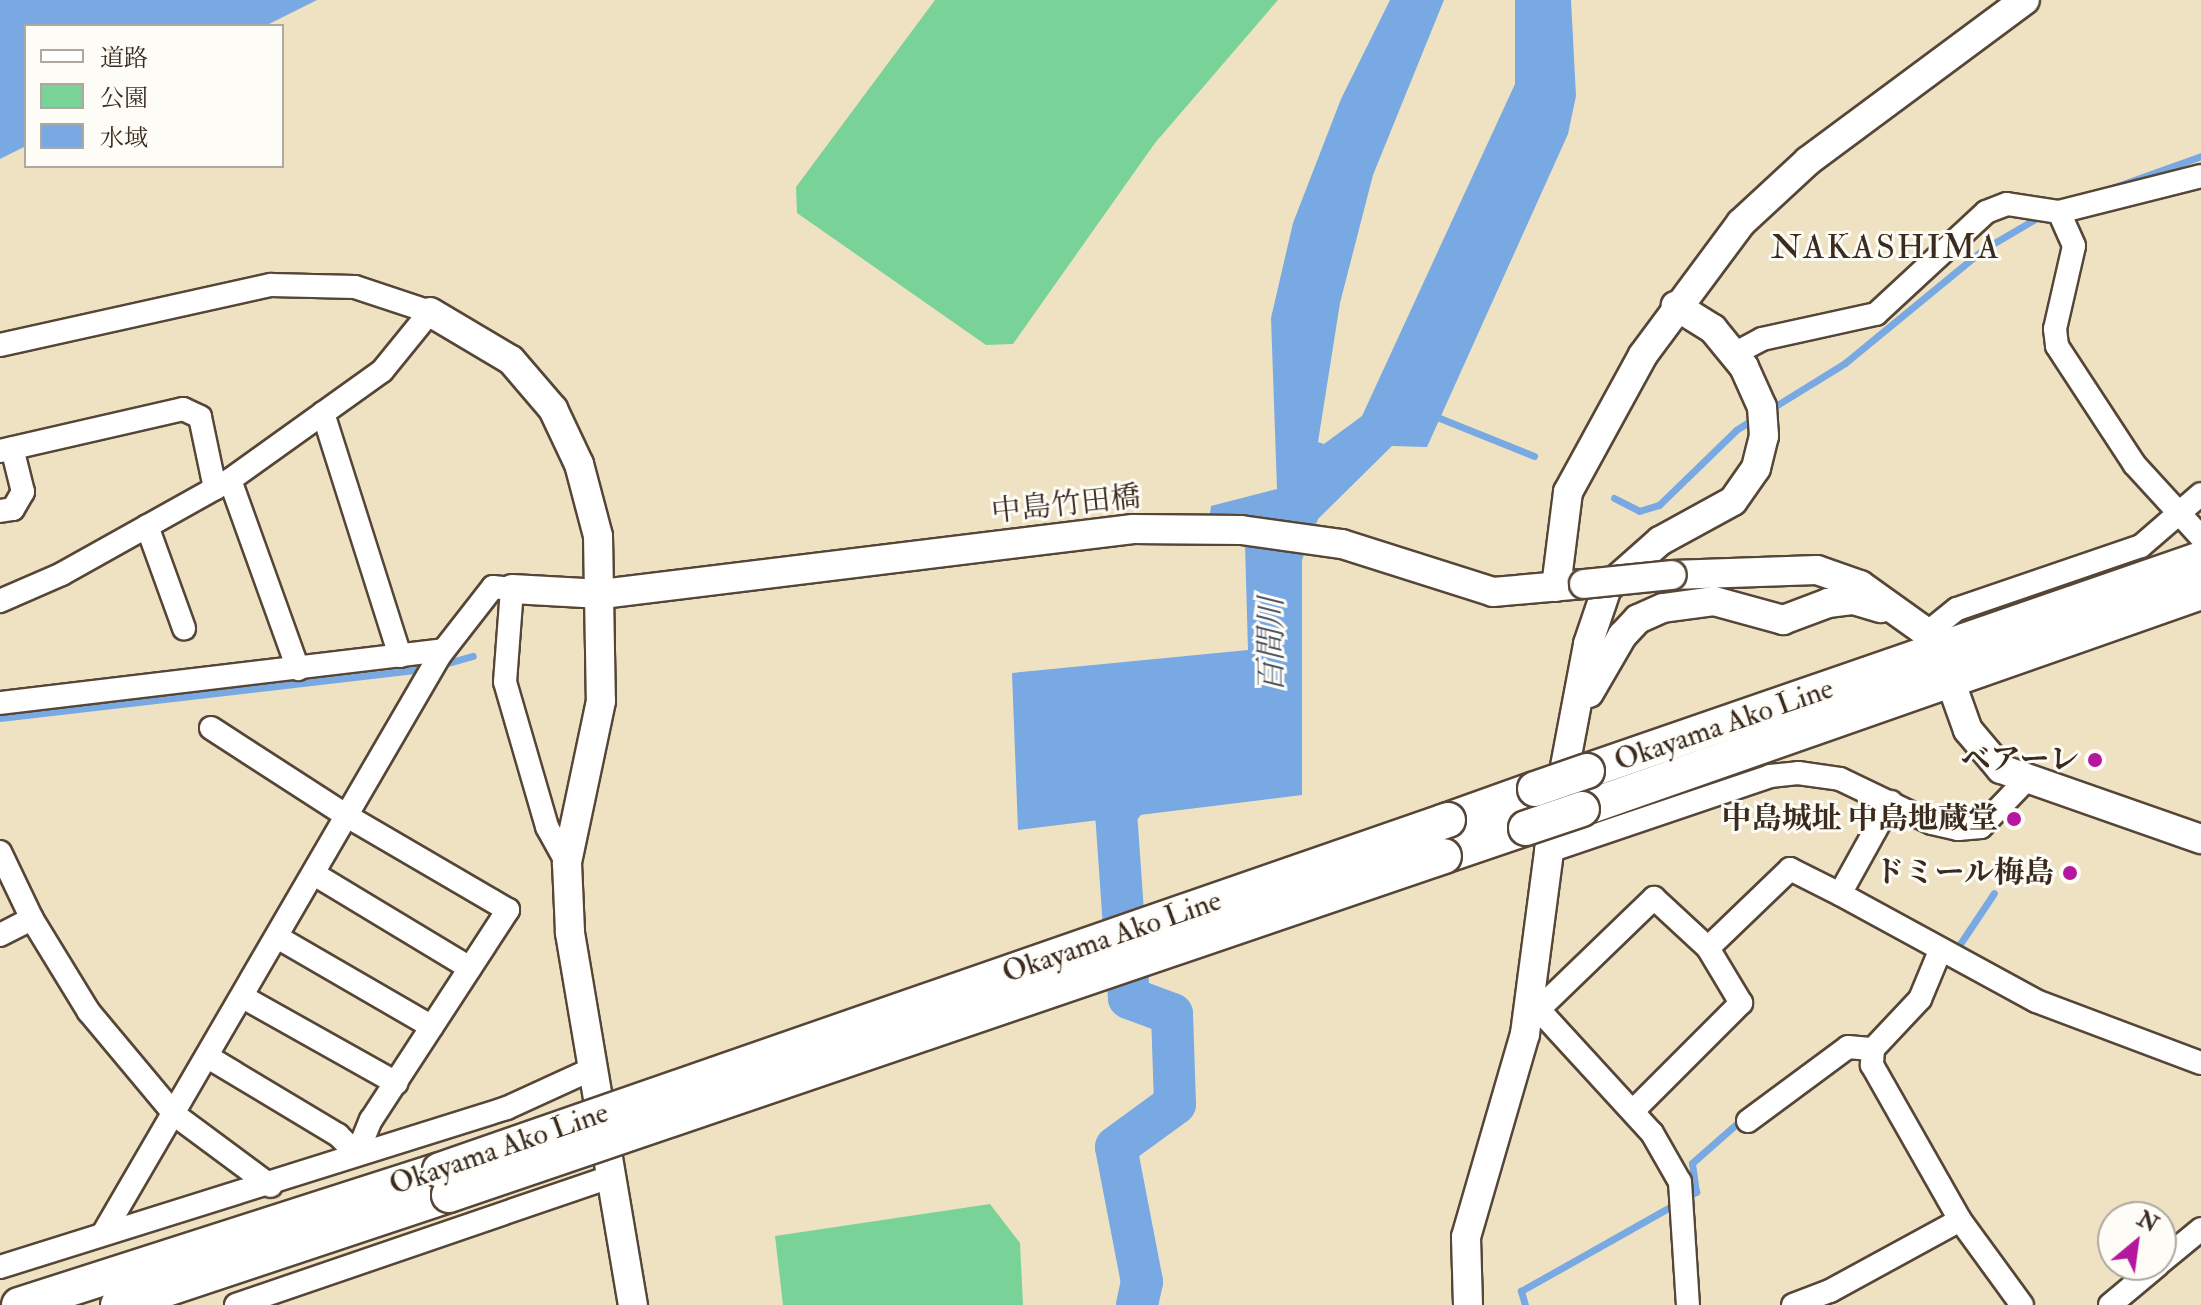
<!DOCTYPE html>
<meta charset="utf-8">
<style>
body{margin:0}
#map{position:relative;width:2201px;height:1305px;overflow:hidden;background:#efe2c3;font-family:"IM FELL Double Pica","Noto Serif JP",serif}
div>[style]{position:absolute}
.green>*{inset:0;background:#79d399}
.water>*{inset:0;background:#78a9e3}
.stream>*{height:7px;margin:-3.5px;padding:0 3.5px;transform-origin:3.5px;border-radius:3.5px;background:#78a9e3}
.river>*{height:42px;margin:-21px;padding:0 21px;transform-origin:21px;border-radius:21px;background:#78a9e3}
.roads{filter:drop-shadow(2px 0 #564637) drop-shadow(-2px 0 #564637) drop-shadow(0 2px #564637) drop-shadow(0 -2px #564637)}
.minor>*{height:22px;margin:-11px;padding:0 11px;transform-origin:11px;border-radius:11px;background:#fff}
.tertiary>*{height:28px;margin:-14px;padding:0 14px;transform-origin:14px;border-radius:14px;background:#fff}
.primary>*{height:34px;margin:-17px;padding:0 17px;transform-origin:17px;border-radius:17px;background:#fff}
.bridges{filter:drop-shadow(2px 0 #564637) drop-shadow(-2px 0 #564637) drop-shadow(0 2px #564637) drop-shadow(0 -2px #564637)}
.tertiary-bridge>*{height:28px;margin:-14px;padding:0 14px;transform-origin:14px;border-radius:14px;background:#fff}
.primary-bridge>*{height:34px;margin:-17px;padding:0 17px;transform-origin:17px;border-radius:17px;background:#fff}
.dots>*{width:22px;height:22px;translate:-50% -50%;box-sizing:border-box;border:4px solid #fdfcf7;border-radius:50%}
span{translate:-50% -50%;white-space:nowrap;text-align:center;line-height:1.15;-webkit-text-stroke:6px #fdfcf7;paint-order:stroke}
.street-label{font-size:30px;color:#3b2a1e}
.poi-label{font-size:30px;color:#3b2a1e;font-weight:700}
.right{translate:-100% -50%;text-align:right}
.water-label{font-size:32px;color:#505663;font-style:italic}
.quarter-label{font-size:34px;color:#3b2a1e;letter-spacing:2px}
.legend{position:absolute;left:24px;top:24px;width:260px;height:144px;box-sizing:border-box;background:#fdfcf7;border:2px solid #afa8a0;margin:0;padding:10px 14px;list-style:none;font-size:24px;color:#3b2a1e}
.legend li{display:flex;align-items:center;gap:16px;height:40px}
.legend b{width:40px;border:2px solid #afa8a0}
.north{position:absolute;left:2097px;top:1201px;width:80px;height:80px;box-sizing:border-box;background:#fdfcf7;border:2px solid #afa8a0;border-radius:50%;rotate:29deg;font-size:22px;font-weight:700;line-height:32px;text-align:center;color:#3b2a1e}
.north::after{content:'';display:block;margin:auto;width:28px;height:36px;background:#b5179e;clip-path:polygon(50% 0,100% 100%,50% 72%,0 100%)}
</style>
<div id="map">
<div class="green">
<div style="clip-path:polygon(935px 0,1278px 0,1155px 143px,1013px 344px,986px 345px,797px 213px,796px 187px)"></div>
<div style="clip-path:polygon(990px 1204px,1020px 1243px,1023px 1305px,783px 1305px,775px 1236px)"></div>
</div>
<div class="water">
<div style="clip-path:polygon(0 0,317px 0,265px 26px,26px 26px,26px 146px,0 159px)"></div>
<div style="clip-path:polygon(1390px 0,1444px 0,1373px 175px,1340px 303px,1318px 442px,1324px 444px,1362px 416px,1515px 84px,1515px 0,1571px 0,1576px 96px,1568px 134px,1427px 447px,1392px 446px,1318px 519px,1302px 560px,1302px 795px,1018px 830px,1012px 673px,1248px 650px,1245px 545px,1209px 520px,1211px 506px,1277px 489px,1271px 318px,1293px 223px,1341px 99px)"></div>
</div>
<div class="stream">
<div style="left:2109px;top:189px;width:98px;rotate:-19.7deg"></div>
<div style="left:1769px;top:410px;width:89px;rotate:-31.7deg"></div>
<div style="left:1845px;top:363px;width:180px;rotate:-39.4deg"></div>
<div style="left:1984px;top:249px;width:67px;rotate:-30.4deg"></div>
<div style="left:1432px;top:415px;width:110px;rotate:21.9deg"></div>
<div style="left:1614px;top:498px;width:28px;rotate:27deg"></div>
<div style="left:1639px;top:511px;width:21px;rotate:-17deg"></div>
<div style="left:1659px;top:505px;width:107px;rotate:-44.2deg"></div>
<div style="left:1736px;top:430px;width:22px;rotate:-32deg"></div>
<div style="left:441px;top:665px;width:33px;rotate:-16deg"></div>
<div style="left:0;top:718px;width:428px;rotate:-6.6deg"></div>
<div style="left:1960px;top:944px;width:61px;rotate:-56.3deg"></div>
<div style="left:1685px;top:1198px;width:13px;rotate:-29deg"></div>
<div style="left:1696px;top:1192px;width:29px;rotate:-98deg"></div>
<div style="left:1692px;top:1163px;width:68px;rotate:-41.4deg"></div>
<div style="left:1525px;top:1305px;width:15px;rotate:-106deg"></div>
<div style="left:1521px;top:1291px;width:179px;rotate:-29.4deg"></div>
</div>
<div class="river">
<div style="left:1137px;top:1305px;width:24px;rotate:-78deg"></div>
<div style="left:1142px;top:1282px;width:137px;rotate:-100.9deg"></div>
<div style="left:1116px;top:1147px;width:73px;rotate:-36.1deg"></div>
<div style="left:1175px;top:1104px;width:90px;rotate:-91.9deg"></div>
<div style="left:1172px;top:1014px;width:46px;rotate:-159.6deg"></div>
<div style="left:1129px;top:998px;width:186px;rotate:-94deg"></div>
<div style="left:1116px;top:812px;width:50px;rotate:-49.9deg"></div>
</div>
<div class="roads">
<div class="minor">
<div style="left:2059px;top:212px;width:37px;rotate:66deg"></div>
<div style="left:2074px;top:246px;width:85px;rotate:102.9deg"></div>
<div style="left:2055px;top:329px;width:17px;rotate:83deg"></div>
<div style="left:2057px;top:346px;width:142px;rotate:56.8deg"></div>
<div style="left:2135px;top:465px;width:98px;rotate:47.5deg"></div>
<div style="left:0;top:345px;width:278px;rotate:-12.5deg"></div>
<div style="left:271px;top:285px;width:84px;rotate:1.4deg"></div>
<div style="left:355px;top:287px;width:79px;rotate:18.4deg"></div>
<div style="left:430px;top:312px;width:76px;rotate:129.1deg"></div>
<div style="left:382px;top:371px;width:187px;rotate:144.4deg"></div>
<div style="left:230px;top:480px;width:193px;rotate:150.8deg"></div>
<div style="left:62px;top:574px;width:68px;rotate:156.5deg"></div>
<div style="left:1734px;top:354px;width:32px;rotate:-28deg"></div>
<div style="left:1762px;top:339px;width:117px;rotate:-12.4deg"></div>
<div style="left:1876px;top:314px;width:150px;rotate:-42.8deg"></div>
<div style="left:1986px;top:212px;width:22px;rotate:-21deg"></div>
<div style="left:2007px;top:204px;width:53px;rotate:8.7deg"></div>
<div style="left:2059px;top:212px;width:146px;rotate:-14.2deg"></div>
<div style="left:323px;top:413px;width:255px;rotate:72.4deg"></div>
<div style="left:0;top:451px;width:188px;rotate:-12.9deg"></div>
<div style="left:183px;top:409px;width:19px;rotate:25deg"></div>
<div style="left:200px;top:417px;width:73px;rotate:78.1deg"></div>
<div style="left:230px;top:480px;width:201px;rotate:70.2deg"></div>
<div style="left:0;top:511px;width:13px;rotate:-9deg"></div>
<div style="left:13px;top:509px;width:20px;rotate:-60deg"></div>
<div style="left:23px;top:492px;width:45px;rotate:-104deg"></div>
<div style="left:147px;top:526px;width:109px;rotate:70.1deg"></div>
<div style="left:1927px;top:633px;width:38px;rotate:-39deg"></div>
<div style="left:1957px;top:609px;width:194px;rotate:-18.9deg"></div>
<div style="left:2141px;top:546px;width:79px;rotate:-40.9deg"></div>
<div style="left:0;top:703px;width:446px;rotate:-6.8deg"></div>
<div style="left:1891px;top:802px;width:105px;rotate:119deg"></div>
<div style="left:1840px;top:894px;width:223px;rotate:28.6deg"></div>
<div style="left:2036px;top:1001px;width:176px;rotate:20.6deg"></div>
<div style="left:1549px;top:851px;width:233px;rotate:-18.7deg"></div>
<div style="left:1770px;top:776px;width:28px;rotate:-6deg"></div>
<div style="left:1798px;top:773px;width:42px;rotate:8.1deg"></div>
<div style="left:1840px;top:779px;width:102px;rotate:25.6deg"></div>
<div style="left:1932px;top:823px;width:27px;rotate:13deg"></div>
<div style="left:1958px;top:829px;width:23px;rotate:-5deg"></div>
<div style="left:1981px;top:827px;width:65px;rotate:-46.2deg"></div>
<div style="left:0;top:852px;width:74px;rotate:64.5deg"></div>
<div style="left:32px;top:919px;width:109px;rotate:58.5deg"></div>
<div style="left:89px;top:1012px;width:134px;rotate:50.1deg"></div>
<div style="left:175px;top:1115px;width:119px;rotate:36.5deg"></div>
<div style="left:314px;top:874px;width:182px;rotate:31.1deg"></div>
<div style="left:0;top:935px;width:36px;rotate:-27deg"></div>
<div style="left:277px;top:937px;width:179px;rotate:30.1deg"></div>
<div style="left:1940px;top:951px;width:52px;rotate:112.6deg"></div>
<div style="left:1920px;top:999px;width:69px;rotate:133.2deg"></div>
<div style="left:1873px;top:1049px;width:16px;rotate:94deg"></div>
<div style="left:1872px;top:1065px;width:178px;rotate:60.4deg"></div>
<div style="left:1960px;top:1220px;width:105px;rotate:53.9deg"></div>
<div style="left:243px;top:997px;width:176px;rotate:29.3deg"></div>
<div style="left:1529px;top:999px;width:182px;rotate:47.5deg"></div>
<div style="left:1652px;top:1133px;width:56px;rotate:60.3deg"></div>
<div style="left:1680px;top:1182px;width:123px;rotate:86.3deg"></div>
<div style="left:1539px;top:1009px;width:160px;rotate:-44deg"></div>
<div style="left:1654px;top:898px;width:74px;rotate:42.8deg"></div>
<div style="left:208px;top:1057px;width:152px;rotate:31deg"></div>
<div style="left:338px;top:1135px;width:27px;rotate:45deg"></div>
<div style="left:357px;top:1154px;width:37px;rotate:-68deg"></div>
<div style="left:371px;top:1120px;width:251px;rotate:-56.9deg"></div>
<div style="left:508px;top:910px;width:186px;rotate:-149.7deg"></div>
<div style="left:347px;top:816px;width:162px;rotate:-147.1deg"></div>
<div style="left:1633px;top:1111px;width:153px;rotate:-45deg"></div>
<div style="left:1741px;top:1003px;width:64px;rotate:-121deg"></div>
<div style="left:1708px;top:948px;width:114px;rotate:-43.9deg"></div>
<div style="left:1790px;top:869px;width:56px;rotate:26.6deg"></div>
<div style="left:1748px;top:1121px;width:124px;rotate:-36.5deg"></div>
<div style="left:1848px;top:1047px;width:25px;rotate:5deg"></div>
<div style="left:104px;top:1232px;width:668px;rotate:-59.79deg"></div>
<div style="left:440px;top:655px;width:86px;rotate:-52.1deg"></div>
<div style="left:493px;top:587px;width:19px;rotate:6deg"></div>
<div style="left:512px;top:589px;width:93px;rotate:94.3deg"></div>
<div style="left:505px;top:682px;width:151px;rotate:73.8deg"></div>
<div style="left:547px;top:827px;width:41px;rotate:60.9deg"></div>
<div style="left:2161px;top:1262px;width:52px;rotate:-39.5deg"></div>
<div style="left:0;top:1267px;width:531px;rotate:-17.41deg"></div>
<div style="left:507px;top:1108px;width:94px;rotate:-24.6deg"></div>
<div style="left:236px;top:1305px;width:395px;rotate:-18.9deg"></div>
<div style="left:1793px;top:1305px;width:40px;rotate:-21deg"></div>
<div style="left:1830px;top:1291px;width:148px;rotate:-28.6deg"></div>
<div style="left:2110px;top:1305px;width:62px;rotate:-39.8deg"></div>
</div>
<div class="tertiary">
<div style="left:430px;top:312px;width:94px;rotate:30.7deg"></div>
<div style="left:511px;top:360px;width:65px;rotate:49.4deg"></div>
<div style="left:553px;top:409px;width:61px;rotate:64.7deg"></div>
<div style="left:579px;top:464px;width:74px;rotate:75.2deg"></div>
<div style="left:598px;top:536px;width:165px;rotate:89deg"></div>
<div style="left:601px;top:701px;width:166px;rotate:101.9deg"></div>
<div style="left:567px;top:863px;width:70px;rotate:87.5deg"></div>
<div style="left:570px;top:933px;width:377px;rotate:80.4deg"></div>
<div style="left:1672px;top:575px;width:145px;rotate:-2deg"></div>
<div style="left:1817px;top:570px;width:46px;rotate:19.2deg"></div>
<div style="left:1860px;top:585px;width:82px;rotate:35.6deg"></div>
<div style="left:1927px;top:633px;width:23px;rotate:56deg"></div>
<div style="left:1940px;top:652px;width:83px;rotate:70.3deg"></div>
<div style="left:1968px;top:730px;width:51px;rotate:49.8deg"></div>
<div style="left:2001px;top:769px;width:212px;rotate:19.3deg"></div>
<div style="left:1556px;top:587px;width:96px;rotate:-82.8deg"></div>
<div style="left:1568px;top:492px;width:156px;rotate:-61.3deg"></div>
<div style="left:1643px;top:355px;width:164px;rotate:-53.4deg"></div>
<div style="left:1741px;top:223px;width:91px;rotate:-42.8deg"></div>
<div style="left:1808px;top:161px;width:270px;rotate:-36.6deg"></div>
<div style="left:512px;top:589px;width:90px;rotate:3.2deg"></div>
<div style="left:602px;top:594px;width:535px;rotate:-6.98deg"></div>
<div style="left:1133px;top:529px;width:108px;rotate:0.5deg"></div>
<div style="left:1241px;top:530px;width:102px;rotate:7.9deg"></div>
<div style="left:1342px;top:544px;width:158px;rotate:17.6deg"></div>
<div style="left:1493px;top:592px;width:91px;rotate:-5deg"></div>
<div style="left:1589px;top:693px;width:66px;rotate:-59.9deg"></div>
<div style="left:1622px;top:636px;width:23px;rotate:-47deg"></div>
<div style="left:1638px;top:619px;width:27px;rotate:-24deg"></div>
<div style="left:1663px;top:608px;width:51px;rotate:-7.8deg"></div>
<div style="left:1714px;top:601px;width:72px;rotate:15.4deg"></div>
<div style="left:1783px;top:620px;width:48px;rotate:-20.7deg"></div>
<div style="left:1828px;top:603px;width:26px;rotate:-7deg"></div>
<div style="left:1854px;top:600px;width:28px;rotate:17deg"></div>
<div style="left:1468px;top:1305px;width:68px;rotate:-91.7deg"></div>
<div style="left:1466px;top:1237px;width:211px;rotate:-73.8deg"></div>
<div style="left:1525px;top:1034px;width:185px;rotate:-82.5deg"></div>
<div style="left:1549px;top:851px;width:211px;rotate:-79.3deg"></div>
<div style="left:1588px;top:644px;width:59px;rotate:-71.3deg"></div>
<div style="left:1607px;top:588px;width:71px;rotate:-41.6deg"></div>
<div style="left:1660px;top:541px;width:83px;rotate:-28.7deg"></div>
<div style="left:1733px;top:501px;width:40px;rotate:-55.1deg"></div>
<div style="left:1756px;top:468px;width:33px;rotate:-76deg"></div>
<div style="left:1764px;top:436px;width:29px;rotate:-94deg"></div>
<div style="left:1762px;top:407px;width:44px;rotate:-114.2deg"></div>
<div style="left:1744px;top:367px;width:49px;rotate:-129.2deg"></div>
<div style="left:1713px;top:329px;width:44px;rotate:-148.1deg"></div>
</div>
<div class="primary">
<div style="left:1587px;top:771px;width:650px;rotate:-19.05deg"></div>
<div style="left:1582px;top:809px;width:656px;rotate:-19.32deg"></div>
<div style="left:1448px;top:820px;width:92px;rotate:-19.6deg"></div>
<div style="left:1444px;top:856px;width:87px;rotate:-18.9deg"></div>
<div style="left:19px;top:1305px;width:442px;rotate:-17.8deg"></div>
<div style="left:118px;top:1305px;width:349px;rotate:-18.4deg"></div>
</div>
</div>
<div class="bridges">
<div class="tertiary-bridge">
<div style="left:1584px;top:584px;width:88px;rotate:-5.8deg"></div>
</div>
<div class="primary-bridge">
<div style="left:1535px;top:789px;width:55px;rotate:-19.1deg"></div>
<div style="left:1526px;top:828px;width:59px;rotate:-18.7deg"></div>
<div style="left:440px;top:1170px;width:1067px;rotate:-19.15deg"></div>
<div style="left:449px;top:1195px;width:1051px;rotate:-18.81deg"></div>
</div>
</div>
<div class="dots">
<div style="left:2095px;top:760px;background:#b5179e"></div>
<div style="left:2014px;top:819px;background:#b5179e"></div>
<div style="left:2070px;top:873px;background:#b5179e"></div>
</div>
<div class="street-label">
<span style="left:1066px;top:505px;rotate:-6deg">中島竹田橋</span>
<span style="left:1724px;top:725px;rotate:-19deg">Okayama Ako Line</span>
<span style="left:1112px;top:937px;rotate:-19deg">Okayama Ako Line</span>
<span style="left:499px;top:1149px;rotate:-19deg">Okayama Ako Line</span>
</div>
<div class="poi-label">
<span class="right" style="left:2079px;top:760px">ベアーレ</span>
<span class="right" style="left:1998px;top:819px">中島城址 中島地蔵堂</span>
<span class="right" style="left:2054px;top:873px">ドミール梅島</span>
</div>
<div class="water-label">
<span style="left:1272px;top:645px;rotate:-90deg">百間川</span>
</div>
<div class="quarter-label">
<span style="left:1886px;top:248px">NAKASHIMA</span>
</div>
<ul class="legend">
<li><b style="height:10px;background:#fff"></b>道路</li>
<li><b style="height:22px;background:#79d399"></b>公園</li>
<li><b style="height:22px;background:#78a9e3"></b>水域</li>
</ul>
<div class="north">N</div>
</div>
